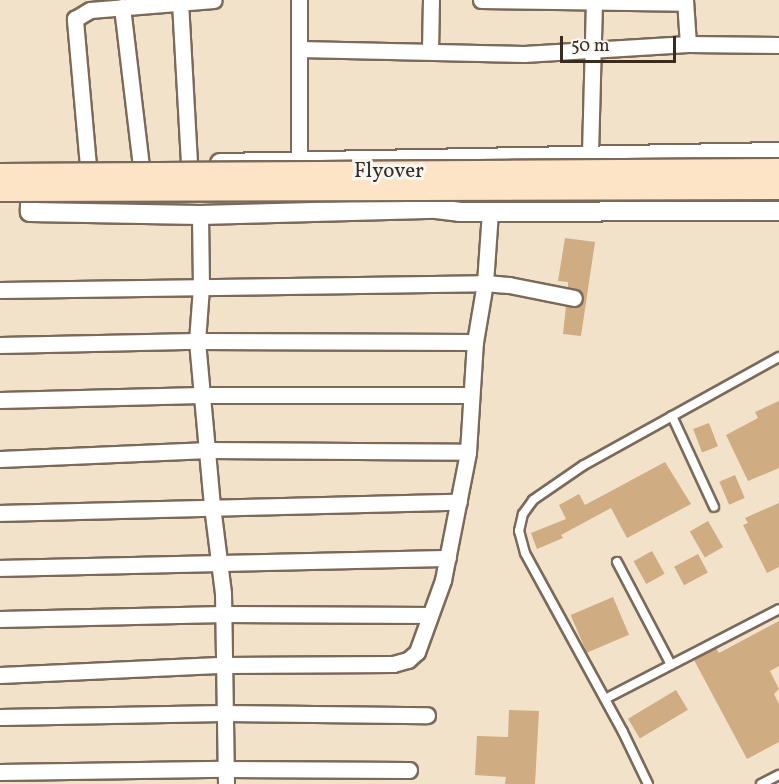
<!DOCTYPE html>
<style>
body{margin:0}
#map{position:relative;width:779px;height:784px;overflow:hidden;background:#f2e2ca;font-family:Vollkorn,serif}
div>[style]{position:absolute}
.building>*{inset:0;background:#cfac81;transform-origin:0 0}
.roads{filter:drop-shadow(2px 0 #7b6a5a) drop-shadow(-2px 0 #7b6a5a) drop-shadow(0 2px #7b6a5a) drop-shadow(0 -2px #7b6a5a)}
.service>*{height:8px;margin:-4px;padding:0 4px;transform-origin:4px;border-radius:4px;background:#fff}
.minor>*{height:15px;margin:-7.5px;padding:0 7.5px;transform-origin:7.5px;border-radius:7.5px;background:#fff}
.tertiary>*{height:18px;margin:-9px;padding:0 9px;transform-origin:9px;border-radius:9px;background:#fff}
.bridges{filter:drop-shadow(2px 0 #7b6a5a) drop-shadow(-2px 0 #7b6a5a) drop-shadow(0 2px #7b6a5a) drop-shadow(0 -2px #7b6a5a)}
.secondary-bridge>*{height:21px;margin:-10.5px;padding:0 10.5px;transform-origin:10.5px;border-radius:10.5px;background:#fee4c6}
span{translate:-50% -50%;white-space:nowrap;text-align:center;line-height:1.15;-webkit-text-stroke:6px #f6f6f2;paint-order:stroke}
.street-label{font-size:21px;color:#3b2a1e}
.scale{position:absolute;left:560px;top:36px;width:116px;height:27px;box-sizing:border-box;border:3px solid #3b2a1e;border-top:0;padding-left:8px;font-size:18px;line-height:21px;white-space:nowrap;color:#3b2a1e;-webkit-text-stroke:4px #f6f6f2;paint-order:stroke}
</style>
<div id="map">
<div class="building">
<div style="clip-path:polygon(565px 238px,595px 242px,581px 336px,563px 334px,566px 306px,578px 307px,584px 299px,580px 290px,568px 287px,568px 282px,558px 281px)"></div>
<div style="clip-path:polygon(779px 401px,779px 468px,748px 481px,726px 435px,758px 418px,755px 412px)"></div>
<div style="left:709px;top:423px;width:25px;height:17px;rotate:69deg"></div>
<div style="clip-path:polygon(665px 462px,691px 504px,627px 538px,611px 508px,561px 535px,563px 538px,537px 549px,531px 533px,566px 519px,559px 505px,579px 494px,585px 505px)"></div>
<div style="left:735px;top:475px;width:25px;height:17px;rotate:67deg"></div>
<div style="clip-path:polygon(779px 503px,779px 567px,767px 573px,743px 525px,748px 523px,745px 518px)"></div>
<div style="left:708px;top:521px;width:30px;height:21px;rotate:60deg"></div>
<div style="left:652px;top:551px;width:26px;height:21px;rotate:61deg"></div>
<div style="left:698px;top:554px;width:21px;height:27px;rotate:62deg"></div>
<div style="left:613px;top:597px;width:41px;height:46px;rotate:67deg"></div>
<div style="clip-path:polygon(779px 621px,779px 666px,770px 671px,779px 689px,774px 694px,779px 704px,779px 742px,747px 759px,694px 660px,716px 648px,719px 653px)"></div>
<div style="left:676px;top:690px;width:23px;height:56px;rotate:59deg"></div>
<div style="clip-path:polygon(509px 710px,539px 711px,535px 784px,505px 784px,506px 777px,475px 775px,477px 736px,508px 737px)"></div>
</div>
<div class="roads">
<div class="service">
<div style="left:672px;top:416px;width:100px;rotate:65.2deg"></div>
<div style="left:617px;top:562px;width:116px;rotate:62.3deg"></div>
<div style="left:605px;top:699px;width:196px;rotate:-27.3deg"></div>
<div style="left:648px;top:784px;width:58px;rotate:-115.7deg"></div>
<div style="left:623px;top:732px;width:204px;rotate:-118.7deg"></div>
<div style="left:525px;top:553px;width:23px;rotate:-105deg"></div>
<div style="left:519px;top:531px;width:17px;rotate:-77deg"></div>
<div style="left:523px;top:514px;width:17px;rotate:-54deg"></div>
<div style="left:533px;top:500px;width:62px;rotate:-34.5deg"></div>
<div style="left:584px;top:465px;width:223px;rotate:-29deg"></div>
<div style="left:761px;top:784px;width:20px;rotate:-27deg"></div>
</div>
<div class="minor">
<div style="left:299px;top:0;width:161px;rotate:90deg"></div>
<div style="left:481px;top:0;width:204px;rotate:0.8deg"></div>
<div style="left:685px;top:0;width:44px;rotate:86.1deg"></div>
<div style="left:180px;top:2px;width:161px;rotate:86.8deg"></div>
<div style="left:122px;top:7px;width:160px;rotate:83.2deg"></div>
<div style="left:299px;top:49px;width:225px;rotate:1.3deg"></div>
<div style="left:524px;top:54px;width:164px;rotate:-3.5deg"></div>
<div style="left:688px;top:44px;width:91px;rotate:0.6deg"></div>
<div style="left:430px;top:51px;width:51px;rotate:-88.9deg"></div>
<div style="left:590px;top:154px;width:154px;rotate:-88.5deg"></div>
<div style="left:88px;top:166px;width:148px;rotate:-95.1deg"></div>
<div style="left:75px;top:19px;width:17px;rotate:-31deg"></div>
<div style="left:90px;top:10px;width:124px;rotate:-4.6deg"></div>
<div style="left:200px;top:215px;width:72px;rotate:89.2deg"></div>
<div style="left:201px;top:287px;width:54px;rotate:94.2deg"></div>
<div style="left:197px;top:341px;width:166px;rotate:84.8deg"></div>
<div style="left:212px;top:506px;width:88px;rotate:82.8deg"></div>
<div style="left:223px;top:593px;width:191px;rotate:89.1deg"></div>
<div style="left:0;top:290px;width:485px;rotate:-0.8deg"></div>
<div style="left:485px;top:283px;width:24px;rotate:5deg"></div>
<div style="left:509px;top:285px;width:66px;rotate:11.3deg"></div>
<div style="left:0;top:345px;width:197px;rotate:-1.2deg"></div>
<div style="left:197px;top:341px;width:278px;rotate:0.2deg"></div>
<div style="left:0;top:400px;width:201px;rotate:-1.4deg"></div>
<div style="left:201px;top:395px;width:270px"></div>
<div style="left:0;top:459px;width:209px;rotate:-2.5deg"></div>
<div style="left:209px;top:450px;width:259px;rotate:0.4deg"></div>
<div style="left:0;top:513px;width:459px;rotate:-1.4deg"></div>
<div style="left:0;top:568px;width:448px;rotate:-1.3deg"></div>
<div style="left:0;top:619px;width:224px;rotate:-1.3deg"></div>
<div style="left:224px;top:614px;width:206px;rotate:0.3deg"></div>
<div style="left:0;top:675px;width:224px;rotate:-2.6deg"></div>
<div style="left:224px;top:665px;width:169px;rotate:-0.3deg"></div>
<div style="left:393px;top:664px;width:16px;rotate:-15deg"></div>
<div style="left:408px;top:660px;width:12px;rotate:-42deg"></div>
<div style="left:417px;top:652px;width:77px;rotate:-70.1deg"></div>
<div style="left:443px;top:580px;width:130px;rotate:-78.9deg"></div>
<div style="left:468px;top:452px;width:110px;rotate:-86.4deg"></div>
<div style="left:475px;top:342px;width:60px;rotate:-80.4deg"></div>
<div style="left:485px;top:283px;width:72px;rotate:-86deg"></div>
<div style="left:0;top:717px;width:224px;rotate:-1deg"></div>
<div style="left:224px;top:713px;width:203px;rotate:0.6deg"></div>
<div style="left:0;top:772px;width:226px;rotate:-0.8deg"></div>
<div style="left:226px;top:769px;width:183px;rotate:0.3deg"></div>
</div>
<div class="tertiary">
<div style="left:220px;top:163px;width:559px;rotate:-1.13deg"></div>
<div style="left:31px;top:176px;width:36px;rotate:92deg"></div>
<div style="left:30px;top:212px;width:170px;rotate:1deg"></div>
<div style="left:200px;top:215px;width:236px;rotate:-1.5deg"></div>
<div style="left:436px;top:209px;width:23px;rotate:7deg"></div>
<div style="left:459px;top:212px;width:320px;rotate:-0.2deg"></div>
</div>
</div>
<div class="bridges">
<div class="secondary-bridge">
<div style="left:0;top:174px;width:779px;rotate:-0.37deg"></div>
<div style="left:0;top:190px;width:779px;rotate:-0.15deg"></div>
</div>
</div>
<div class="street-label">
<span style="left:389px;top:172px">Flyover</span>
</div>
<div class="scale">50 m</div>
</div>
